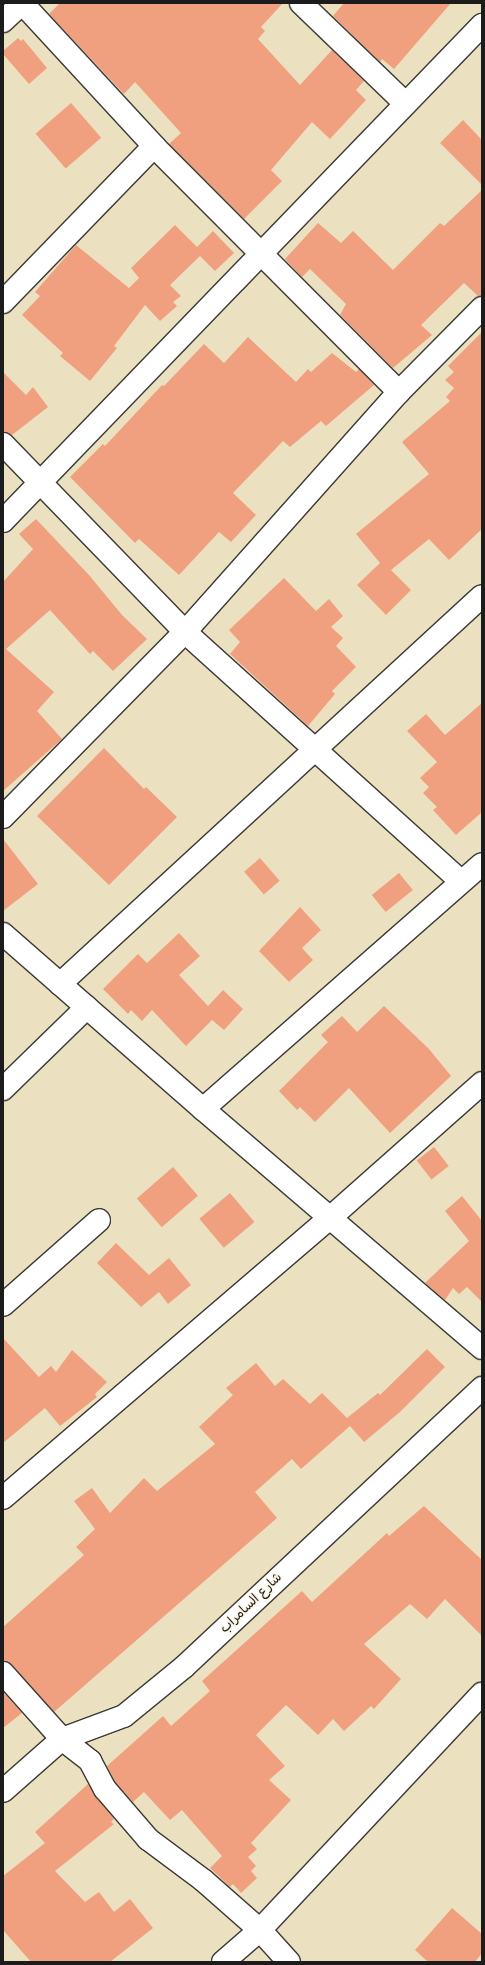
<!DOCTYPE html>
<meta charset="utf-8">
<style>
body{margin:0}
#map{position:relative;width:485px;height:1965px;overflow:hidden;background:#ebe1c0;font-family:Delius,"Playpen Sans Arabic",sans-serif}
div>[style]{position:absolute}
.building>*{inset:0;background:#f0a07f;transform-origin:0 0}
.roads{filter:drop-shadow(1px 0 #3b3a35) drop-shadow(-1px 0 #3b3a35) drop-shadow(0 1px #3b3a35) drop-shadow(0 -1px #3b3a35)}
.minor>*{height:22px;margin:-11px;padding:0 11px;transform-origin:11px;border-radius:11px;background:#fff}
.tertiary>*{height:22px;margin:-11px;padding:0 11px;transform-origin:11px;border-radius:11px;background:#fff}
span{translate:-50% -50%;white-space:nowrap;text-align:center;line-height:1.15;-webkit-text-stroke:3px #fcf5e5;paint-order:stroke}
.street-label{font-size:13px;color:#1c1c1c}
.frame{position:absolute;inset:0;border:4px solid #1c1c1c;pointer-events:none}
</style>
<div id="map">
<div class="building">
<div style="clip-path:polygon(60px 3px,283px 3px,261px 27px,265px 31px,258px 39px,300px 85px,332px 50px,364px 81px,356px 90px,366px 100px,330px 139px,312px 122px,271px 170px,282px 181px,244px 219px,169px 144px,181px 133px,135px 82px,124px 94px,49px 14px)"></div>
<div style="clip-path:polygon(344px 3px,451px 3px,394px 69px,382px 59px,380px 62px,333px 16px)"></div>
<div style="clip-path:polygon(18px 38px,21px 41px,23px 39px,47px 68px,29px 84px,3px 54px,3px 51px)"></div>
<div style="left:71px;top:103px;width:46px;height:47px;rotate:49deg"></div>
<div style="clip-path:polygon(463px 120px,482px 140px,482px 185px,440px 143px)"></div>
<div style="clip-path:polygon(482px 190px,482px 296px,478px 296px,464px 283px,421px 325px,432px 335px,393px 368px,340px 315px,346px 304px,310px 269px,302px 277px,285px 259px,318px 223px,341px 243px,353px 231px,393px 270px,440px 223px,444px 226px)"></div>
<div style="clip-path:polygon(175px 225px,197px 247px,213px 231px,234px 253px,215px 271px,200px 256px,170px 285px,181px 296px,173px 302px,177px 306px,160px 321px,145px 305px,114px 346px,117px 348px,90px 381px,60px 356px,63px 353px,22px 315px,40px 296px,35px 292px,76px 245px,129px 288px,139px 278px,131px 268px)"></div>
<div style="clip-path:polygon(482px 332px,482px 529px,449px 560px,429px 539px,391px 570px,411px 590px,386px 615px,357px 585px,380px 563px,356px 534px,429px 474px,402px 442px,450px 401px,446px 397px,454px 388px,445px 380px,454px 372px,448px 366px)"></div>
<div style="clip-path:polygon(248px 337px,296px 382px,308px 369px,311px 372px,332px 353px,356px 372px,359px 369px,374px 385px,326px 426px,321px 421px,290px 447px,283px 441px,233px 493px,256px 515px,231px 542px,219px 532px,179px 575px,139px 539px,135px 543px,70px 477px,103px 444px,105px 446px,162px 385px,164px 386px,204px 344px,224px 363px)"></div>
<div style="clip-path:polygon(3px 372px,26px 395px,33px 387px,48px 407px,12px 435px,3px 432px)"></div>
<div style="clip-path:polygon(36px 519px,89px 575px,122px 615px,147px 639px,113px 671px,93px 651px,90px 654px,50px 610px,6px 649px,54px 692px,37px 711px,62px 739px,3px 791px,3px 582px,33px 549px,19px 534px)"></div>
<div style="clip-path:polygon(284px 578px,316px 611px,329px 599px,343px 616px,331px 627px,343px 638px,336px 646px,356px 667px,332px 691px,335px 694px,308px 726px,230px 654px,240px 642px,229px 630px)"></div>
<div style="clip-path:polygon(482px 703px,482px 812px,456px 835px,433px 810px,437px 807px,423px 793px,429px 787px,420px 778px,437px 762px,407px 731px,426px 714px,445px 735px)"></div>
<div style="clip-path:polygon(104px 748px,144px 789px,146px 787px,177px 817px,109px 885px,37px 816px)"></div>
<div style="clip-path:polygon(3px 839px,38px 884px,3px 911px)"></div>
<div style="left:260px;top:858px;width:30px;height:21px;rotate:49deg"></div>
<div style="left:399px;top:873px;width:22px;height:35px;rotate:51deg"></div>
<div style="clip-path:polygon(300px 907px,321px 930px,302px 948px,313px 960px,289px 982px,259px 951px)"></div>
<div style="clip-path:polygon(179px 933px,200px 956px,179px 975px,208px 1006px,223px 990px,243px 1009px,224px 1030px,212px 1020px,186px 1046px,152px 1010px,142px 1021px,131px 1010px,128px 1014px,103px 989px,138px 954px,147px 963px)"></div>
<div style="clip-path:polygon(384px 1006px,429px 1049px,451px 1076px,390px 1133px,349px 1088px,315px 1122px,300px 1107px,297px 1110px,279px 1091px,328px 1042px,321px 1035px,342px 1016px,357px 1032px)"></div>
<div style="left:434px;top:1147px;width:24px;height:22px;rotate:52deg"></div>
<div style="left:173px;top:1167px;width:38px;height:48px;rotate:49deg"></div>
<div style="left:230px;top:1193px;width:38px;height:40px;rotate:50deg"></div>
<div style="clip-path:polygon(462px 1196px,482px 1221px,482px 1302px,467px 1287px,459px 1294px,453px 1288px,445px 1300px,425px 1283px,469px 1241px,445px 1211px)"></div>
<div style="clip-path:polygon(116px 1243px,149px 1275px,169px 1258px,191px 1285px,168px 1304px,159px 1292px,141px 1307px,97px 1263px)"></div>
<div style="clip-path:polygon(3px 1338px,39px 1377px,51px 1366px,56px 1372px,72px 1350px,107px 1382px,95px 1394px,97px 1397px,60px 1426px,45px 1408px,3px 1443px)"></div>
<div style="clip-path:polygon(427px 1349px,445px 1367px,400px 1412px,364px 1442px,350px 1426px,301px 1469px,292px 1459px,255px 1492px,277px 1518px,54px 1712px,12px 1665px,3px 1661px,3px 1627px,84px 1555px,76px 1547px,95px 1529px,74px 1501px,92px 1488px,110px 1513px,144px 1478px,157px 1491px,215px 1444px,199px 1427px,233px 1395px,226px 1388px,256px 1363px,275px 1386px,283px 1379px,310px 1404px,322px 1393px,347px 1418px,378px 1393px,380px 1395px)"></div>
<div style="clip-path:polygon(424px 1506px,482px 1560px,482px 1636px,445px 1599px,427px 1619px,410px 1604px,364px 1644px,401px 1679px,374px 1709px,371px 1706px,344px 1731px,333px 1719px,318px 1735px,286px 1705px,256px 1735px,285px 1766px,269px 1780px,291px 1800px,251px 1843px,257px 1849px,248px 1857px,256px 1866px,251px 1871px,257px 1878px,241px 1893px,233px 1884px,230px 1887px,210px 1868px,222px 1856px,182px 1810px,170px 1820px,144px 1792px,133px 1802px,115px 1782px,107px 1766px,163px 1716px,171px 1726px,210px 1691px,202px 1681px,302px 1591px,312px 1602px,387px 1533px,389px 1536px)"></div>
<div style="clip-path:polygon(3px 1692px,22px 1713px,3px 1728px)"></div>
<div style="clip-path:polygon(88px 1784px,114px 1819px,111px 1822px,114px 1824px,55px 1871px,85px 1902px,99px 1892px,114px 1912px,130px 1899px,153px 1928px,110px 1962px,31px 1962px,3px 1930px,3px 1876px,45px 1843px,35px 1832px)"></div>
<div style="clip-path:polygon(452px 1908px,482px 1934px,482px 1953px,475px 1962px,428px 1962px,415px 1950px)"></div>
</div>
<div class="roads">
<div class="minor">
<div style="left:301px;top:3px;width:144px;rotate:43.9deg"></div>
<div style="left:3px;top:21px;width:26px;rotate:-43deg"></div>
<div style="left:3px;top:302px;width:217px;rotate:-45.9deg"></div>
<div style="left:399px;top:392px;width:118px;rotate:-45.3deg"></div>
<div style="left:3px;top:444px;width:262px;rotate:45.9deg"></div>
<div style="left:185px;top:632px;width:372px;rotate:42.1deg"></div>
<div style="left:3px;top:521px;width:690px;rotate:-46deg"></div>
<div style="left:3px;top:817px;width:260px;rotate:-45.5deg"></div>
<div style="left:185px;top:632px;width:322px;rotate:-48.3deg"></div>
<div style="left:399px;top:392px;width:347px;rotate:-134.9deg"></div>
<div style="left:154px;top:146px;width:195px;rotate:-132.7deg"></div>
<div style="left:3px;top:934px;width:266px;rotate:41.2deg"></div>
<div style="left:203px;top:1109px;width:367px;rotate:40.6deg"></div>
<div style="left:60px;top:984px;width:573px;rotate:-42.6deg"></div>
<div style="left:3px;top:1089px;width:117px;rotate:-44.3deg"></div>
<div style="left:203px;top:1109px;width:371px;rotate:-41.3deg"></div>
<div style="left:3px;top:1305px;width:128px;rotate:-41.5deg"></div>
<div style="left:3px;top:1498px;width:430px;rotate:-40.6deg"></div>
<div style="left:330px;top:1218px;width:203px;rotate:-41.6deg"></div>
<div style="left:3px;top:1673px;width:89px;rotate:48.2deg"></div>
<div style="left:62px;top:1739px;width:36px;rotate:38deg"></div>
<div style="left:90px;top:1761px;width:32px;rotate:62deg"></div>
<div style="left:105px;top:1789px;width:66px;rotate:49.3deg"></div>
<div style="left:148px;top:1839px;width:69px;rotate:36.7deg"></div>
<div style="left:203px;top:1880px;width:76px;rotate:41.3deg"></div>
<div style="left:260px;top:1930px;width:43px;rotate:47.8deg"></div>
<div style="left:223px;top:1962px;width:49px;rotate:-40.9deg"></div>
<div style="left:260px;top:1930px;width:324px;rotate:-46.8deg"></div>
</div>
<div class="tertiary">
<div style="left:3px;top:1791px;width:79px;rotate:-41.4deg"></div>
<div style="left:62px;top:1739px;width:66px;rotate:-20.4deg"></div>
<div style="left:124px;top:1716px;width:79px;rotate:-39.3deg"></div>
<div style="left:185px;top:1666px;width:407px;rotate:-43.1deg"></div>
</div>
</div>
<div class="street-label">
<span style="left:251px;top:1603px;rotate:-44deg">شارع السامراب</span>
</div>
<div class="frame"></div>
</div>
